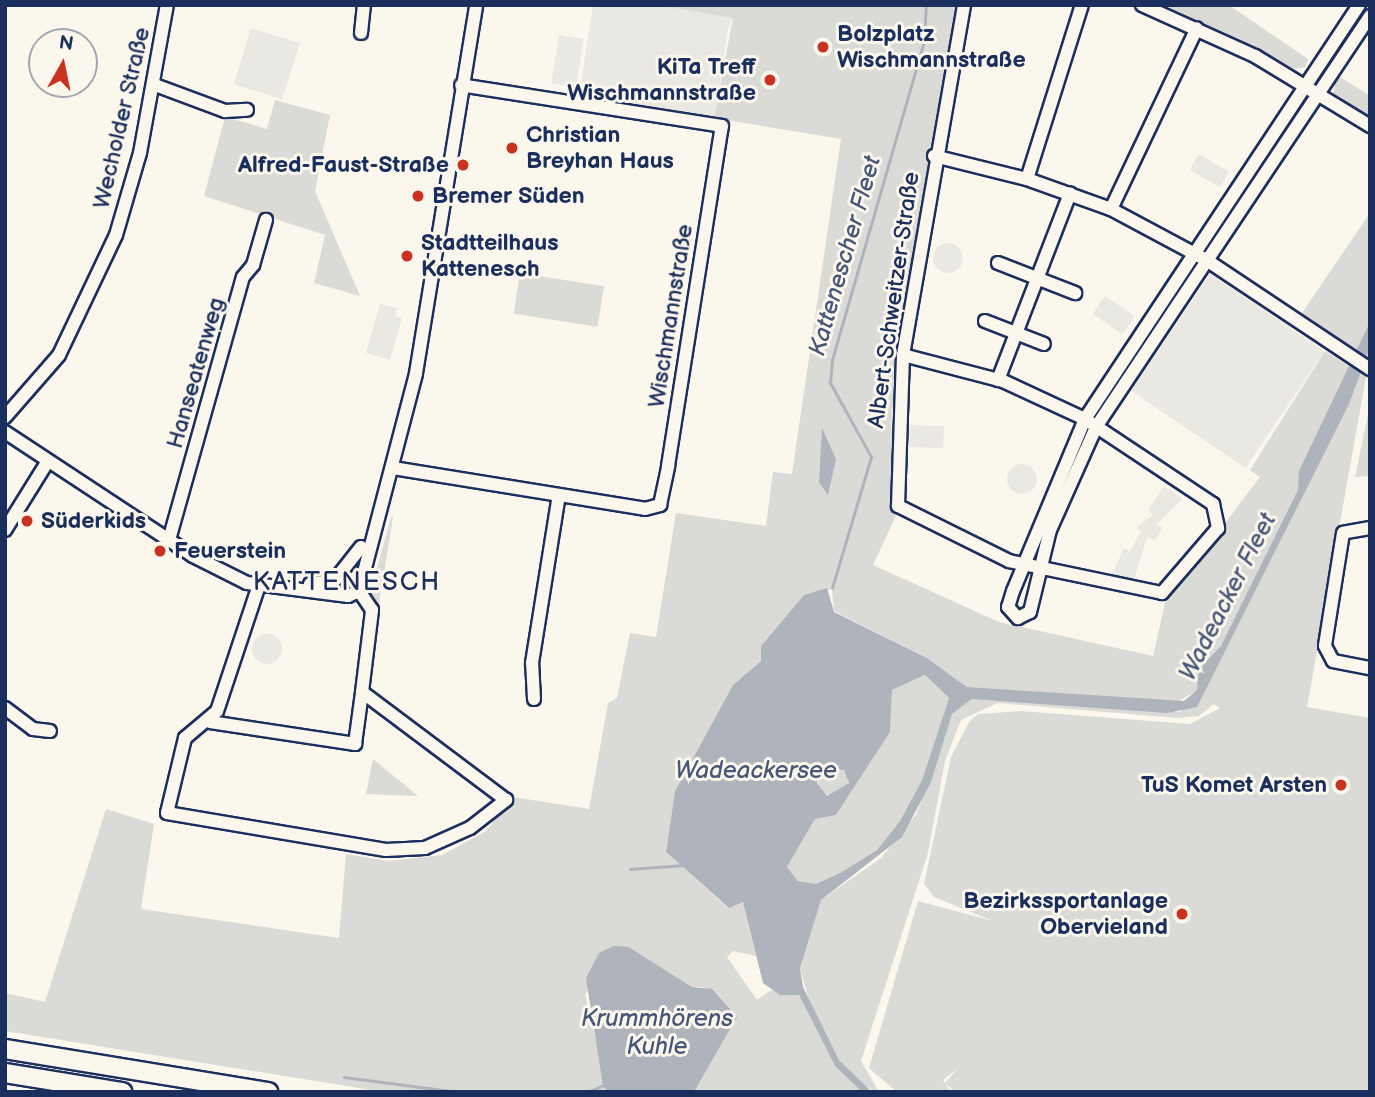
<!DOCTYPE html>
<meta charset="utf-8">
<style>
body{margin:0}
#map{position:relative;width:1375px;height:1097px;overflow:hidden;background:#fbf7ec;font-family:"Balsamiq Sans",sans-serif}
div>[style]{position:absolute}
.built>*{inset:0;background:#eae8e2;transform-origin:0 0}
.round{border-radius:50%}
.green>*{inset:0;background:#dadad7;transform-origin:0 0}
.water>*{inset:0;background:#afb3bb}
.stream>*{height:2.5px;margin:-1.25px;padding:0 1.25px;transform-origin:1.25px;border-radius:1.25px;background:#afb3bb}
.roads{filter:drop-shadow(2px 0 #1b2f5e) drop-shadow(-2px 0 #1b2f5e) drop-shadow(0 2px #1b2f5e) drop-shadow(0 -2px #1b2f5e)}
.minor>*{height:12px;margin:-6px;padding:0 6px;transform-origin:6px;border-radius:6px;background:#fbf7ec}
.highway>*{height:18px;margin:-9px;padding:0 9px;transform-origin:9px;border-radius:9px;background:#fbf7ec}
.dots>*{width:19px;height:19px;translate:-50% -50%;box-sizing:border-box;border:4px solid #fbf7ec;border-radius:50%}
span{translate:-50% -50%;white-space:nowrap;text-align:center;line-height:1.15;-webkit-text-stroke:6px #fbf7ec;paint-order:stroke}
.poi-label{font-size:23px;color:#1b2f5e;font-weight:700}
.left{translate:0 -50%;text-align:left}
.right{translate:-100% -50%;text-align:right}
.street-label{font-size:23px;color:#1b2f5e}
.water-label{font-size:24px;color:#47577a;font-style:italic}
.quarter-label{font-size:26px;color:#1b2f5e;letter-spacing:2px}
.frame{position:absolute;inset:0;border:7px solid #1b2f5e;pointer-events:none}
.north{position:absolute;left:28px;top:28px;width:70px;height:70px;box-sizing:border-box;background:#fbf7ec;border:2px solid #a1a7b3;border-radius:50%;rotate:9deg;font-size:19px;font-weight:700;line-height:28px;text-align:center;color:#1b2f5e}
.north::after{content:'';display:block;margin:auto;width:24px;height:32px;background:#c8321e;clip-path:polygon(50% 0,100% 100%,50% 72%,0 100%)}
</style>
<div id="map">
<div class="built">
<div style="clip-path:polygon(593px 5px,739px 5px,728px 29px,714px 118px,579px 96px)"></div>
<div style="left:251px;top:28px;width:51px;height:59px;rotate:17deg"></div>
<div style="left:559px;top:35px;width:25px;height:49px;rotate:9deg"></div>
<div style="left:1199px;top:154px;width:35px;height:18px;rotate:31deg"></div>
<div class="round" style="left:933px;top:243px;width:30px;height:30px"></div>
<div style="left:1210px;top:274px;width:138px;height:141px;rotate:34deg"></div>
<div style="left:1105px;top:296px;width:36px;height:22px;rotate:34deg"></div>
<div style="clip-path:polygon(380px 304px,397px 308px,395px 316px,402px 318px,390px 360px,366px 353px)"></div>
<div style="left:910px;top:425px;width:34px;height:22px;rotate:2deg"></div>
<div class="round" style="left:1007px;top:464px;width:30px;height:30px"></div>
<div style="clip-path:polygon(1164px 486px,1183px 499px,1157px 524px,1163px 528px,1155px 540px,1147px 537px,1133px 583px,1112px 575px,1124px 548px,1130px 551px,1141px 532px,1136px 528px,1153px 515px,1148px 510px)"></div>
<div class="round" style="left:252px;top:634px;width:30px;height:30px"></div>
</div>
<div class="green">
<div style="clip-path:polygon(657px 5px,962px 5px,898px 355px,891px 425px,898px 511px,873px 565px,999px 622px,1153px 656px,1165px 603px,1260px 477px,1250px 470px,1325px 351px,1366px 377px,1307px 707px,1370px 718px,1370px 1092px,955px 1092px,945px 1083px,958px 1068px,943px 1080px,951px 1092px,897px 1092px,869px 1068px,918px 901px,993px 921px,934px 897px,924px 884px,951px 757px,969px 722px,978px 714px,1021px 711px,1190px 724px,1220px 708px,1214px 704px,1199px 716px,1178px 718px,997px 703px,961px 720px,945px 761px,928px 853px,861px 1061px,879px 1092px,864px 1086px,839px 1060px,812px 1011px,800px 968px,804px 953px,821px 900px,881px 858px,916px 815px,952px 714px,972px 699px,988px 698px,1180px 712px,1196px 691px,1177px 702px,967px 687px,927px 658px,834px 611px,832px 589px,804px 595px,761px 646px,761px 661px,733px 685px,675px 791px,666px 852px,728px 908px,743px 902px,756px 956px,733px 951px,727px 957px,757px 1000px,771px 990px,799px 995px,835px 1066px,862px 1092px,694px 1092px,737px 1017px,704px 987px,692px 987px,629px 947px,585px 994px,608px 1092px,384px 1092px,5px 1031px,5px 993px,45px 1002px,106px 809px,154px 824px,141px 909px,339px 938px,346px 854px,389px 861px,442px 855px,486px 831px,513px 797px,589px 809px,608px 703px,617px 698px,630px 633px,656px 637px,676px 513px,766px 526px,773px 472px,792px 474px,841px 139px,714px 118px,733px 18px)"></div>
<div style="clip-path:polygon(1165px 5px,1229px 5px,1308px 59px,1305px 67px,1294px 69px)"></div>
<div style="clip-path:polygon(1337px 75px,1370px 96px,1370px 118px,1333px 95px)"></div>
<div style="clip-path:polygon(275px 100px,330px 115px,315px 191px,360px 296px,314px 283px,325px 235px,204px 196px,225px 117px,267px 129px)"></div>
<div style="clip-path:polygon(1370px 213px,1370px 359px,1302px 313px)"></div>
<div style="left:520px;top:273px;width:85px;height:41px;rotate:9deg"></div>
<div style="clip-path:polygon(1370px 405px,1370px 476px,1355px 477px)"></div>
<div style="clip-path:polygon(391px 517px,393px 517px,377px 616px,370px 594px)"></div>
<div style="clip-path:polygon(925px 675px,949px 698px,922px 780px,900px 821px,877px 850px,840px 873px,816px 884px,798px 881px,787px 867px,815px 819px,836px 815px,890px 732px,892px 690px)"></div>
<div style="clip-path:polygon(373px 759px,418px 796px,366px 794px)"></div>
<div class="round" style="left:818px;top:766px;width:30px;height:30px"></div>
</div>
<div class="water">
<div style="clip-path:polygon(evenodd,1370px 322px,1370px 347px,1349px 404px,1197px 707px,1167px 713px,972px 699px,952px 714px,931px 782px,902px 837px,821px 900px,800px 968px,803px 987px,839px 1060px,872px 1092px,862px 1092px,835px 1066px,799px 995px,780px 995px,763px 983px,743px 902px,729px 908px,666px 852px,675px 791px,733px 685px,761px 661px,761px 646px,804px 595px,827px 588px,834px 612px,927px 658px,967px 687px,1184px 701px,1197px 690px,1199px 669px,1221px 646px,1298px 490px,1299px 471px,1370px 322px,925px 675px,949px 698px,922px 780px,900px 821px,877px 850px,840px 873px,816px 884px,798px 881px,787px 867px,815px 819px,836px 815px,890px 732px,892px 690px,925px 675px,1370px 322px,820px 769px,844px 770px,849px 783px,827px 796px,817px 783px,820px 769px)"></div>
<div style="clip-path:polygon(822px 428px,836px 459px,828px 495px,819px 482px)"></div>
<div style="clip-path:polygon(614px 946px,629px 947px,692px 987px,712px 989px,737px 1017px,694px 1092px,608px 1092px,603px 1086px,586px 978px,599px 953px)"></div>
</div>
<div class="stream">
<div style="left:832px;top:588px;width:137px;rotate:-73.4deg"></div>
<div style="left:871px;top:457px;width:85px;rotate:-119deg"></div>
<div style="left:830px;top:383px;width:23px;rotate:-85deg"></div>
<div style="left:832px;top:360px;width:332px;rotate:-73.9deg"></div>
<div style="left:924px;top:41px;width:36px;rotate:-87deg"></div>
<div style="left:630px;top:869px;width:54px;rotate:-4.2deg"></div>
<div style="left:344px;top:1077px;width:115px;rotate:7.5deg"></div>
<div style="left:588px;top:1092px;width:17px;rotate:-24deg"></div>
</div>
<div class="roads">
<div class="minor">
<div style="left:1142px;top:5px;width:124px;rotate:24.3deg"></div>
<div style="left:1255px;top:56px;width:135px;rotate:31.3deg"></div>
<div style="left:1359px;top:5px;width:496px;rotate:123.5deg"></div>
<div style="left:1085px;top:419px;width:186px;rotate:112.7deg"></div>
<div style="left:1013px;top:591px;width:17px;rotate:107deg"></div>
<div style="left:1008px;top:607px;width:15px;rotate:48deg"></div>
<div style="left:1018px;top:618px;width:13px;rotate:-27deg"></div>
<div style="left:1030px;top:612px;width:84px;rotate:-76.3deg"></div>
<div style="left:1050px;top:530px;width:113px;rotate:-65.9deg"></div>
<div style="left:1096px;top:427px;width:494px;rotate:-56.3deg"></div>
<div style="left:361px;top:33px;width:28px;rotate:-84deg"></div>
<div style="left:155px;top:85px;width:75px;rotate:20.4deg"></div>
<div style="left:225px;top:111px;width:22px;rotate:-3deg"></div>
<div style="left:934px;top:156px;width:96px;rotate:13.9deg"></div>
<div style="left:1027px;top:179px;width:89px;rotate:19.7deg"></div>
<div style="left:1111px;top:209px;width:110px;rotate:28.2deg"></div>
<div style="left:1208px;top:261px;width:195px;rotate:33.7deg"></div>
<div style="left:1027px;top:179px;width:182px;rotate:-72.5deg"></div>
<div style="left:1111px;top:209px;width:200px;rotate:-64.6deg"></div>
<div style="left:998px;top:263px;width:83px;rotate:21.3deg"></div>
<div style="left:985px;top:321px;width:63px;rotate:21.3deg"></div>
<div style="left:903px;top:355px;width:103px;rotate:14.6deg"></div>
<div style="left:1003px;top:381px;width:90px;rotate:24.9deg"></div>
<div style="left:1085px;top:419px;width:154px;rotate:33.6deg"></div>
<div style="left:1213px;top:504px;width:25px;rotate:78deg"></div>
<div style="left:1218px;top:528px;width:86px;rotate:130.7deg"></div>
<div style="left:1162px;top:593px;width:156px;rotate:-168.2deg"></div>
<div style="left:1009px;top:561px;width:124px;rotate:-153.6deg"></div>
<div style="left:898px;top:506px;width:151px;rotate:-88.1deg"></div>
<div style="left:903px;top:355px;width:355px;rotate:-80.1deg"></div>
<div style="left:998px;top:380px;width:200px;rotate:-68.9deg"></div>
<div style="left:5px;top:417px;width:82px;rotate:-48.9deg"></div>
<div style="left:59px;top:355px;width:133px;rotate:-64.6deg"></div>
<div style="left:116px;top:235px;width:85px;rotate:-73.7deg"></div>
<div style="left:140px;top:153px;width:150px;rotate:-79.7deg"></div>
<div style="left:5px;top:432px;width:225px;rotate:33.4deg"></div>
<div style="left:193px;top:556px;width:60px;rotate:26.6deg"></div>
<div style="left:247px;top:583px;width:102px;rotate:7.3deg"></div>
<div style="left:348px;top:596px;width:12px;rotate:-24deg"></div>
<div style="left:359px;top:591px;width:225px;rotate:-75.3deg"></div>
<div style="left:416px;top:373px;width:373px;rotate:-80.7deg"></div>
<div style="left:393px;top:468px;width:255px;rotate:9.2deg"></div>
<div style="left:645px;top:509px;width:16px;rotate:-15deg"></div>
<div style="left:660px;top:505px;width:40px;rotate:-78deg"></div>
<div style="left:668px;top:466px;width:344px;rotate:-81deg"></div>
<div style="left:722px;top:126px;width:264px;rotate:-171.1deg"></div>
<div style="left:1370px;top:528px;width:27px;rotate:170deg"></div>
<div style="left:1343px;top:533px;width:114px;rotate:99.1deg"></div>
<div style="left:1325px;top:646px;width:17px;rotate:62deg"></div>
<div style="left:1333px;top:661px;width:38px;rotate:11deg"></div>
<div style="left:5px;top:530px;width:81px;rotate:-58.1deg"></div>
<div style="left:169px;top:540px;width:273px;rotate:-74.3deg"></div>
<div style="left:243px;top:277px;width:16px;rotate:-50deg"></div>
<div style="left:253px;top:265px;width:47px;rotate:-73.9deg"></div>
<div style="left:310px;top:584px;width:25px;rotate:-9deg"></div>
<div style="left:335px;top:580px;width:42px;rotate:-51.8deg"></div>
<div style="left:259px;top:585px;width:133px;rotate:108.4deg"></div>
<div style="left:217px;top:711px;width:42px;rotate:139.8deg"></div>
<div style="left:185px;top:738px;width:77px;rotate:103.5deg"></div>
<div style="left:167px;top:813px;width:222px;rotate:9.6deg"></div>
<div style="left:386px;top:850px;width:39px;rotate:-3deg"></div>
<div style="left:425px;top:848px;width:49px;rotate:-24deg"></div>
<div style="left:470px;top:828px;width:46px;rotate:-37.9deg"></div>
<div style="left:506px;top:800px;width:180px;rotate:-143.1deg"></div>
<div style="left:362px;top:692px;width:83px;rotate:-83deg"></div>
<div style="left:372px;top:610px;width:23px;rotate:-124deg"></div>
<div style="left:534px;top:699px;width:36px;rotate:-93deg"></div>
<div style="left:532px;top:663px;width:170px;rotate:-80.9deg"></div>
<div style="left:5px;top:708px;width:35px;rotate:37deg"></div>
<div style="left:33px;top:729px;width:17px;rotate:7deg"></div>
<div style="left:210px;top:722px;width:147px;rotate:8.6deg"></div>
<div style="left:355px;top:744px;width:52px;rotate:-82.3deg"></div>
</div>
<div class="highway">
<div style="left:5px;top:1049px;width:267px;rotate:9.3deg"></div>
<div style="left:5px;top:1073px;width:119px;rotate:9.2deg"></div>
</div>
</div>
<div class="dots">
<div style="left:823px;top:47px;background:#c8321e"></div>
<div style="left:770px;top:80px;background:#c8321e"></div>
<div style="left:512px;top:148px;background:#c8321e"></div>
<div style="left:463px;top:165px;background:#c8321e"></div>
<div style="left:418px;top:196px;background:#c8321e"></div>
<div style="left:407px;top:256px;background:#c8321e"></div>
<div style="left:27px;top:521px;background:#c8321e"></div>
<div style="left:160px;top:551px;background:#c8321e"></div>
<div style="left:1341px;top:785px;background:#c8321e"></div>
<div style="left:1182px;top:914px;background:#c8321e"></div>
</div>
<div class="poi-label">
<span class="left" style="left:837px;top:47px">Bolzplatz<br>Wischmannstraße</span>
<span class="right" style="left:756px;top:80px">KiTa Treff<br>Wischmannstraße</span>
<span class="left" style="left:526px;top:148px">Christian<br>Breyhan Haus</span>
<span class="right" style="left:449px;top:165px">Alfred-Faust-Straße</span>
<span class="left" style="left:432px;top:196px">Bremer Süden</span>
<span class="left" style="left:421px;top:256px">Stadtteilhaus<br>Kattenesch</span>
<span class="left" style="left:41px;top:521px">Süderkids</span>
<span class="left" style="left:174px;top:551px">Feuerstein</span>
<span class="right" style="left:1327px;top:785px">TuS Komet Arsten</span>
<span class="right" style="left:1168px;top:914px">Bezirkssportanlage<br>Obervieland</span>
</div>
<div class="street-label">
<span style="left:122px;top:118px;rotate:-77deg">Wecholder Straße</span>
<span style="left:894px;top:300px;rotate:-82deg">Albert-Schweitzer-Straße</span>
<span style="left:671px;top:316px;rotate:-81deg">Wischmannstraße</span>
<span style="left:196px;top:373px;rotate:-74deg">Hanseatenweg</span>
</div>
<div class="water-label">
<span style="left:845px;top:256px;rotate:-74deg">Kattenescher Fleet</span>
<span style="left:1228px;top:597px;rotate:-63deg">Wadeacker Fleet</span>
<span style="left:756px;top:771px">Wadeackersee</span>
<span style="left:657px;top:1033px">Krummhörens<br>Kuhle</span>
</div>
<div class="quarter-label">
<span style="left:347px;top:583px">KATTENESCH</span>
</div>
<div class="frame"></div>
<div class="north">N</div>
</div>
